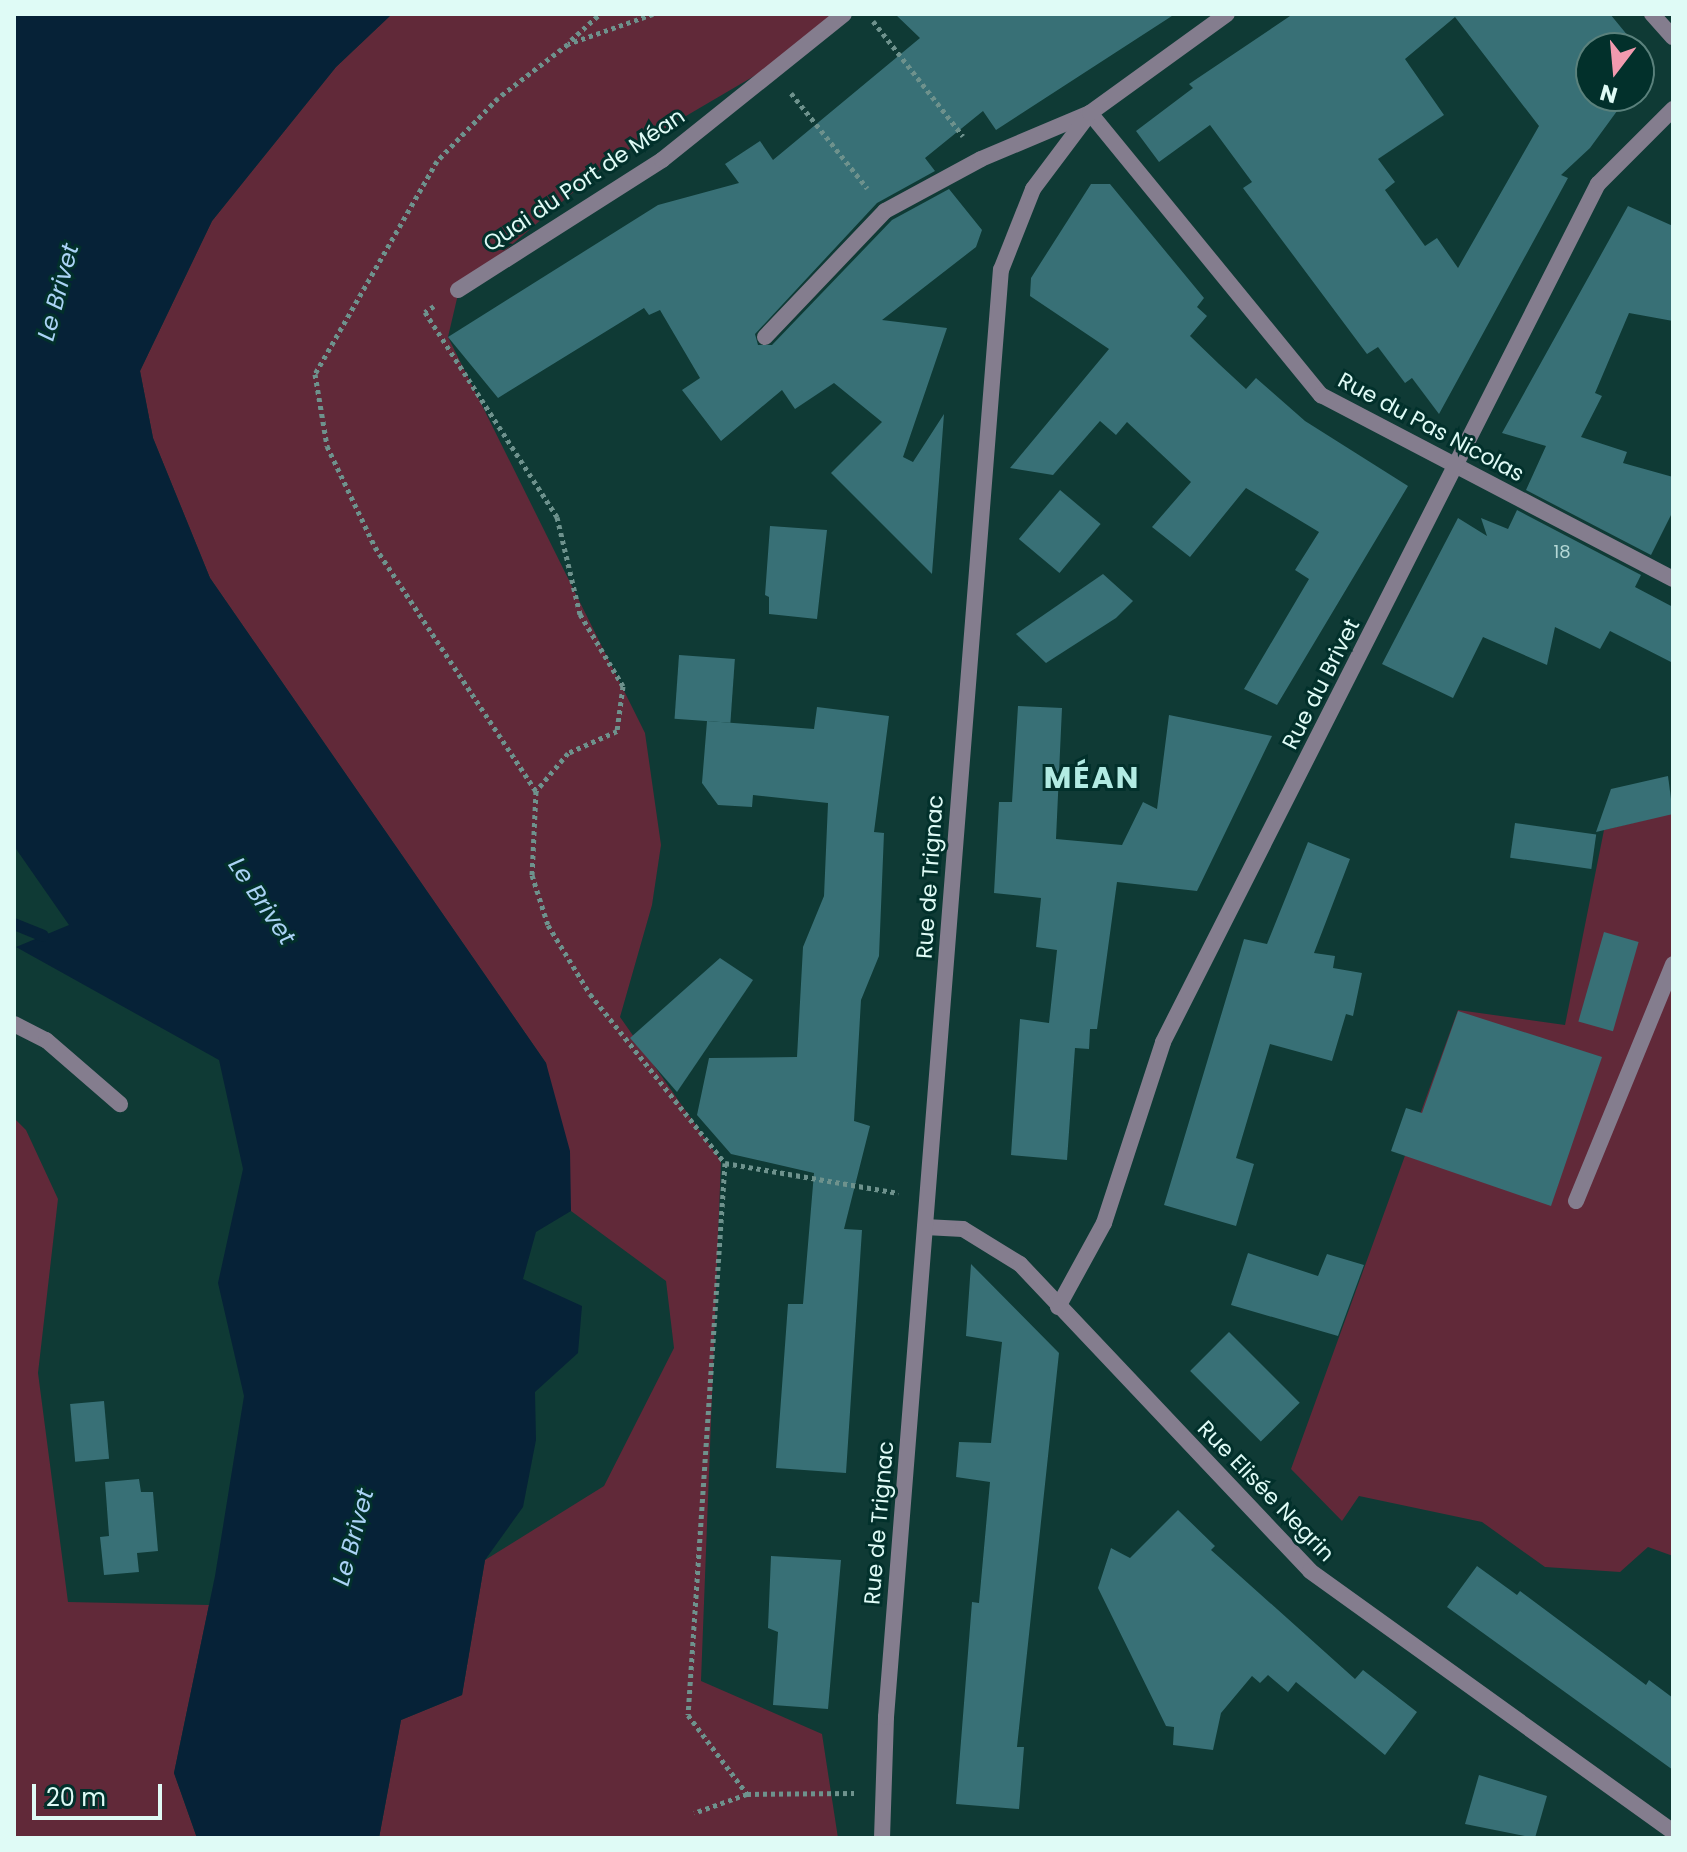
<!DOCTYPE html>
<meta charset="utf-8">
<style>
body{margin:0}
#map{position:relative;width:1687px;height:1852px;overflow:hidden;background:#0f3a35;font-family:Poppins,sans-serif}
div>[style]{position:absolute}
.green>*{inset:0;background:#612939}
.water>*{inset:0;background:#062237}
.stream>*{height:12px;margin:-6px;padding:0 6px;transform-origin:6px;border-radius:6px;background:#062237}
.building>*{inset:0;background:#387076;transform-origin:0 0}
.path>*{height:5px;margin-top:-2.5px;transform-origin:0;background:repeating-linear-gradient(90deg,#6e928d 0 4px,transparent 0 8px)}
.service>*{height:16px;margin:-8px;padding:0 8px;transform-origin:8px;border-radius:8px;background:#847d8e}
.minor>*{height:16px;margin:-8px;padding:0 8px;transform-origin:8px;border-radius:8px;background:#847d8e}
span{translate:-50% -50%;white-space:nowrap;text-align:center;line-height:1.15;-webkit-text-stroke:6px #02302b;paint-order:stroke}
.number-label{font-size:18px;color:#b5d8d6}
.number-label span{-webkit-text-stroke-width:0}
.street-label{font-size:22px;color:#dffbf6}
.water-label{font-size:24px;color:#abd3f5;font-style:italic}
.district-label{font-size:30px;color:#b2ebe3;font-weight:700;letter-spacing:2px}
.frame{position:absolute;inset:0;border:16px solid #dffbf6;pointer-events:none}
.north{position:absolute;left:1575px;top:32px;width:80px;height:80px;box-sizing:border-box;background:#02302b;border:2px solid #5a817c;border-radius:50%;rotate:196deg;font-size:22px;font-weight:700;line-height:32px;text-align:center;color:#dffbf6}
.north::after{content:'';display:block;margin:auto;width:28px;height:36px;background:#f29aaf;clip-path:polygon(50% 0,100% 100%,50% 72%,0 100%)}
.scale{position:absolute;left:32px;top:1784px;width:130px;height:36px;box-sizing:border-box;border:4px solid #dffbf6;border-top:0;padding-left:10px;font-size:24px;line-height:28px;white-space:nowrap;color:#dffbf6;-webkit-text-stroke:6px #02302b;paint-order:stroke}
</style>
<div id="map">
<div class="green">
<div style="clip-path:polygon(392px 14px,832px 14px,773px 65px,611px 160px,459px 290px,448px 337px,645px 733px,661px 845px,652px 905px,620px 1017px,721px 1161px,701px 1681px,822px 1734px,838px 1838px,379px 1838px,401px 1720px,462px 1695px,485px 1560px,604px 1486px,674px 1348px,666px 1281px,571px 1211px,546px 1063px,210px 578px,153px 438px,140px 371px,212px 221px,336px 67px)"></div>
<div style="clip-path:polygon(1673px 813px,1673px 1556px,1648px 1547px,1620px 1572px,1545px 1567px,1482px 1522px,1359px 1496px,1342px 1521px,1291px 1469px,1458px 1010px,1565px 1025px,1604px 830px)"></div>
<div style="clip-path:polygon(14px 1118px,26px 1130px,58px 1199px,38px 1373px,68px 1602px,209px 1605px,174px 1773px,197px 1838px,14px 1838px)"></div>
</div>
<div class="water">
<div style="clip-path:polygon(14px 14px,392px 14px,336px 67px,212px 221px,140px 371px,153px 438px,210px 578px,546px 1063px,570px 1151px,571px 1211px,536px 1232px,523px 1279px,582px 1306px,578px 1353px,535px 1392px,536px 1440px,523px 1507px,485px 1560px,462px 1695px,401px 1720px,379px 1838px,197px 1838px,174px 1773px,215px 1576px,244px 1396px,218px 1283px,243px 1169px,219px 1060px,16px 947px,69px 925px,14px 846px)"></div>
</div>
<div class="stream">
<div style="left:14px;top:924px;width:31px;rotate:22deg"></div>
</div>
<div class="building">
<div style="clip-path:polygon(895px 14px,1175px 14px,996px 130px,983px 111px,925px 158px,935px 171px,877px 203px,755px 334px,758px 345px,772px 345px,892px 220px,949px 189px,982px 230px,976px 247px,882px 320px,947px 328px,903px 457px,913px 462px,944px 414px,932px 574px,831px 473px,882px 422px,834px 383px,795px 409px,782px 390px,721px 441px,682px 390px,700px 378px,660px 310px,649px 315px,644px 308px,498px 398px,448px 337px,658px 205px,739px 183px,725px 164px,760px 141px,773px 160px,920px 38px)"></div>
<div style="clip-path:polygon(evenodd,1293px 14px,1610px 14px,1638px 48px,1591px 48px,1591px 96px,1628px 96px,1590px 148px,1561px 175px,1568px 178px,1439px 414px,1412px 378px,1405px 383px,1378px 347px,1367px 354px,1243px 188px,1252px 182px,1210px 125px,1159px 162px,1136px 131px,1193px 88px,1189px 84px,1293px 14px,1455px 17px,1539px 126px,1458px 268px,1437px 238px,1425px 246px,1385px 190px,1395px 182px,1378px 159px,1444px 115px,1405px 59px,1455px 17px)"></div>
<div style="clip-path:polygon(1091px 184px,1110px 184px,1204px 298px,1197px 307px,1207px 316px,1190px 336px,1219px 364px,1246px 389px,1256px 378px,1305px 421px,1408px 486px,1277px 705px,1244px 689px,1309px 579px,1295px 570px,1319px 532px,1246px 488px,1190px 557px,1152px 527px,1191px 482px,1127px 422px,1116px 435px,1100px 421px,1053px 475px,1010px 468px,1109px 349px,1030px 296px,1031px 278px)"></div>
<div style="clip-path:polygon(1628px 206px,1673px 226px,1673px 321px,1629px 313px,1595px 393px,1602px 396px,1581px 437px,1627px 452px,1623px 463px,1673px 477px,1673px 511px,1651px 555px,1526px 490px,1546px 446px,1502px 433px)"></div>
<div style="left:1060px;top:490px;width:53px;height:64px;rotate:40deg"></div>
<div style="clip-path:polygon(1517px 510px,1641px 575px,1635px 587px,1673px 607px,1673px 663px,1610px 631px,1600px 649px,1555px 627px,1547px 665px,1483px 637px,1453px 698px,1382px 664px,1458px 518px,1487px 536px,1481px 518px,1508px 529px)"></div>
<div style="clip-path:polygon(770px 526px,827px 530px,817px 619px,769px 614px,769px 597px,765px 595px)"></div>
<div style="clip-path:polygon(1103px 574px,1133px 601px,1116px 618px,1046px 663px,1016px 634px)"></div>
<div style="left:679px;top:655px;width:56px;height:64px;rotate:4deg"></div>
<div style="clip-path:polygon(1018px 706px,1062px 708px,1056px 839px,1122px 845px,1143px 802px,1157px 809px,1169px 715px,1272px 736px,1197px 891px,1117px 882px,1097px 1029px,1090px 1029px,1089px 1049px,1075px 1048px,1067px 1160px,1011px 1155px,1020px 1019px,1049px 1023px,1057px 950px,1036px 947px,1041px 898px,994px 893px,999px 802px,1012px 802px)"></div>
<div style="clip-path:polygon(817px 707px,889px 716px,874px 832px,884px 833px,879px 956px,861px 1000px,854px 1121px,870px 1126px,844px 1229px,862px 1230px,846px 1473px,776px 1468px,788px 1304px,803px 1304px,814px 1173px,731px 1154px,697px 1115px,709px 1058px,797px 1057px,803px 947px,824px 896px,828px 803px,753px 795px,752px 807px,718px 805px,702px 783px,707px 721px,814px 729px)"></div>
<div style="clip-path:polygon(1668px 776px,1673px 814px,1596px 832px,1611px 789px)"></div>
<div style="left:1515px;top:823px;width:82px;height:35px;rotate:8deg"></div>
<div style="clip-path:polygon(1308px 842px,1350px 859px,1314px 953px,1335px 956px,1333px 968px,1362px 973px,1353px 1016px,1346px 1014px,1332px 1061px,1270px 1044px,1236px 1158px,1254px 1164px,1236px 1226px,1164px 1205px,1244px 939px,1267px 944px)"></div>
<div style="left:1604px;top:932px;width:36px;height:93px;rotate:16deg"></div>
<div style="clip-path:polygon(720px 958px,753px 980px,677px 1092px,630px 1038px)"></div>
<div style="clip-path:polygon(1458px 1011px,1602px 1057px,1551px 1206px,1391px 1151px,1406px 1108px,1422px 1113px)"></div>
<div style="clip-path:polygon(1248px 1253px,1318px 1276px,1327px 1254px,1364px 1265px,1338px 1336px,1231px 1305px)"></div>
<div style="clip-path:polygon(971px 1264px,1059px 1353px,1017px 1747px,1024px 1747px,1019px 1809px,956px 1804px,972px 1602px,979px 1603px,990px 1482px,956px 1477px,959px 1442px,991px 1443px,1002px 1342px,966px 1336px)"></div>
<div style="left:1229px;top:1332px;width:100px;height:55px;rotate:45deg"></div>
<div style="left:104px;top:1401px;width:58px;height:34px;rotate:85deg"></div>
<div style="clip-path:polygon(139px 1479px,141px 1492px,153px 1492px,158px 1551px,137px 1553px,139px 1572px,104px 1575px,100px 1537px,109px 1536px,105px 1482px)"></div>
<div style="clip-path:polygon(1178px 1510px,1215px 1546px,1211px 1550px,1355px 1679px,1363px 1670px,1417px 1712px,1385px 1755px,1296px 1682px,1288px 1692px,1268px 1675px,1260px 1683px,1252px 1676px,1221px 1713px,1213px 1750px,1173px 1745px,1174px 1727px,1166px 1726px,1098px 1588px,1111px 1548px,1130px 1558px)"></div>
<div style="clip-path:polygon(771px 1556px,841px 1560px,828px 1709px,773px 1705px,778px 1632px,768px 1628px)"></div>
<div style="clip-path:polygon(1477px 1566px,1517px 1595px,1520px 1591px,1646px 1685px,1649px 1680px,1673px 1698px,1673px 1770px,1447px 1607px)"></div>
<div style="clip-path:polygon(1479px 1775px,1547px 1796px,1535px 1838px,1465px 1824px)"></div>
</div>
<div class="path">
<div style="left:653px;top:14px;width:90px;rotate:160.6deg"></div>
<div style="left:568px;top:44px;width:88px;rotate:142.4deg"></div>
<div style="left:498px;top:98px;width:88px;rotate:134.1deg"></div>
<div style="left:437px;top:161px;width:245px;rotate:119.8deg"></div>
<div style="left:315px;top:374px;width:73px;rotate:80.5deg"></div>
<div style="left:327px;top:446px;width:112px;rotate:64.6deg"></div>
<div style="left:375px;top:547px;width:292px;rotate:56.6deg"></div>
<div style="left:536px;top:791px;width:84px;rotate:92.7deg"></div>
<div style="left:532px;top:875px;width:52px;rotate:72.3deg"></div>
<div style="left:548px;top:925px;width:81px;rotate:58.7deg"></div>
<div style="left:590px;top:994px;width:216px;rotate:51.4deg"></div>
<div style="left:725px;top:1163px;width:553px;rotate:93.83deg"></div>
<div style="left:688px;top:1715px;width:99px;rotate:53.2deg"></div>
<div style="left:747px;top:1794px;width:56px;rotate:160.3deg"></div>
<div style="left:873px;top:21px;width:146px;rotate:52deg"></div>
<div style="left:571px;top:40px;width:39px;rotate:-42deg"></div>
<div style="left:791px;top:93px;width:122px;rotate:51.3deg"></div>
<div style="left:434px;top:306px;width:11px;rotate:146deg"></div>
<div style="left:425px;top:312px;width:244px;rotate:57.2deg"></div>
<div style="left:557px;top:517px;width:100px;rotate:76.7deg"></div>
<div style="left:580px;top:614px;width:84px;rotate:59.2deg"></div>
<div style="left:623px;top:686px;width:45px;rotate:97.6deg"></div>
<div style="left:617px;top:731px;width:54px;rotate:155.8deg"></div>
<div style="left:568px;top:753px;width:50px;rotate:130.1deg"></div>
<div style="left:725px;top:1163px;width:176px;rotate:9.8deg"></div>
<div style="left:747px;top:1794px;width:107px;rotate:-0.5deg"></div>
</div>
<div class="service">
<div style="left:765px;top:337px;width:174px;rotate:-46.4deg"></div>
<div style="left:885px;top:211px;width:109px;rotate:-28.4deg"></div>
<div style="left:981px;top:159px;width:118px;rotate:-22.9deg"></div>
<div style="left:1576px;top:1201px;width:256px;rotate:-67.7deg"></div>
</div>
<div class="minor">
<div style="left:1652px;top:14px;width:31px;rotate:48deg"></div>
<div style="left:1090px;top:113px;width:365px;rotate:50.7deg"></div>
<div style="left:1321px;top:395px;width:397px;rotate:27.6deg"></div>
<div style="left:458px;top:290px;width:242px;rotate:-32.5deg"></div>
<div style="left:662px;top:160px;width:233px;rotate:-38.7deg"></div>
<div style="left:14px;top:1024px;width:36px;rotate:27deg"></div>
<div style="left:46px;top:1040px;width:98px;rotate:40.9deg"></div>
<div style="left:925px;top:1227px;width:38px;rotate:3deg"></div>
<div style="left:963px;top:1229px;width:67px;rotate:31.6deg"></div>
<div style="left:1020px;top:1264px;width:422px;rotate:46.6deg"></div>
<div style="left:1310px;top:1571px;width:447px;rotate:35.7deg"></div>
<div style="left:1058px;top:1307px;width:96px;rotate:-61.3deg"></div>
<div style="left:1104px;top:1223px;width:190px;rotate:-71.9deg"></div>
<div style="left:1163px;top:1042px;width:962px;rotate:-63.12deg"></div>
<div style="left:1598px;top:184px;width:106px;rotate:-45deg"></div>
<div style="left:882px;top:1838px;width:121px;rotate:-88.1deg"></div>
<div style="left:886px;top:1717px;width:1452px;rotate:-85.46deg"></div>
<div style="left:1001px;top:270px;width:87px;rotate:-68.4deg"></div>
<div style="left:1033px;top:189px;width:95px;rotate:-53.1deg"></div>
<div style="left:1090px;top:113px;width:169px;rotate:-35.9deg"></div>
</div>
<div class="number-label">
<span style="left:1562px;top:552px">18</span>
</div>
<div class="street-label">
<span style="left:584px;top:180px;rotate:-34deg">Quai du Port de Méan</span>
<span style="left:1431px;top:427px;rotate:28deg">Rue du Pas Nicolas</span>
<span style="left:1321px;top:684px;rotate:-63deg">Rue du Brivet</span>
<span style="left:930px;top:877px;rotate:-86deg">Rue de Trignac</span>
<span style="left:1266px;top:1491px;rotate:46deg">Rue Elisée Negrin</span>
<span style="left:879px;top:1523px;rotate:-85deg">Rue de Trignac</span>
</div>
<div class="water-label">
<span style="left:58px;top:292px;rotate:-75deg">Le Brivet</span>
<span style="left:262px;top:901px;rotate:56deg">Le Brivet</span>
<span style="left:353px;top:1537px;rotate:-75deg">Le Brivet</span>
</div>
<div class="district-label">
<span style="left:1092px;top:778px">MÉAN</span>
</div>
<div class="frame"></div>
<div class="north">N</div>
<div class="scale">20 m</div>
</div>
